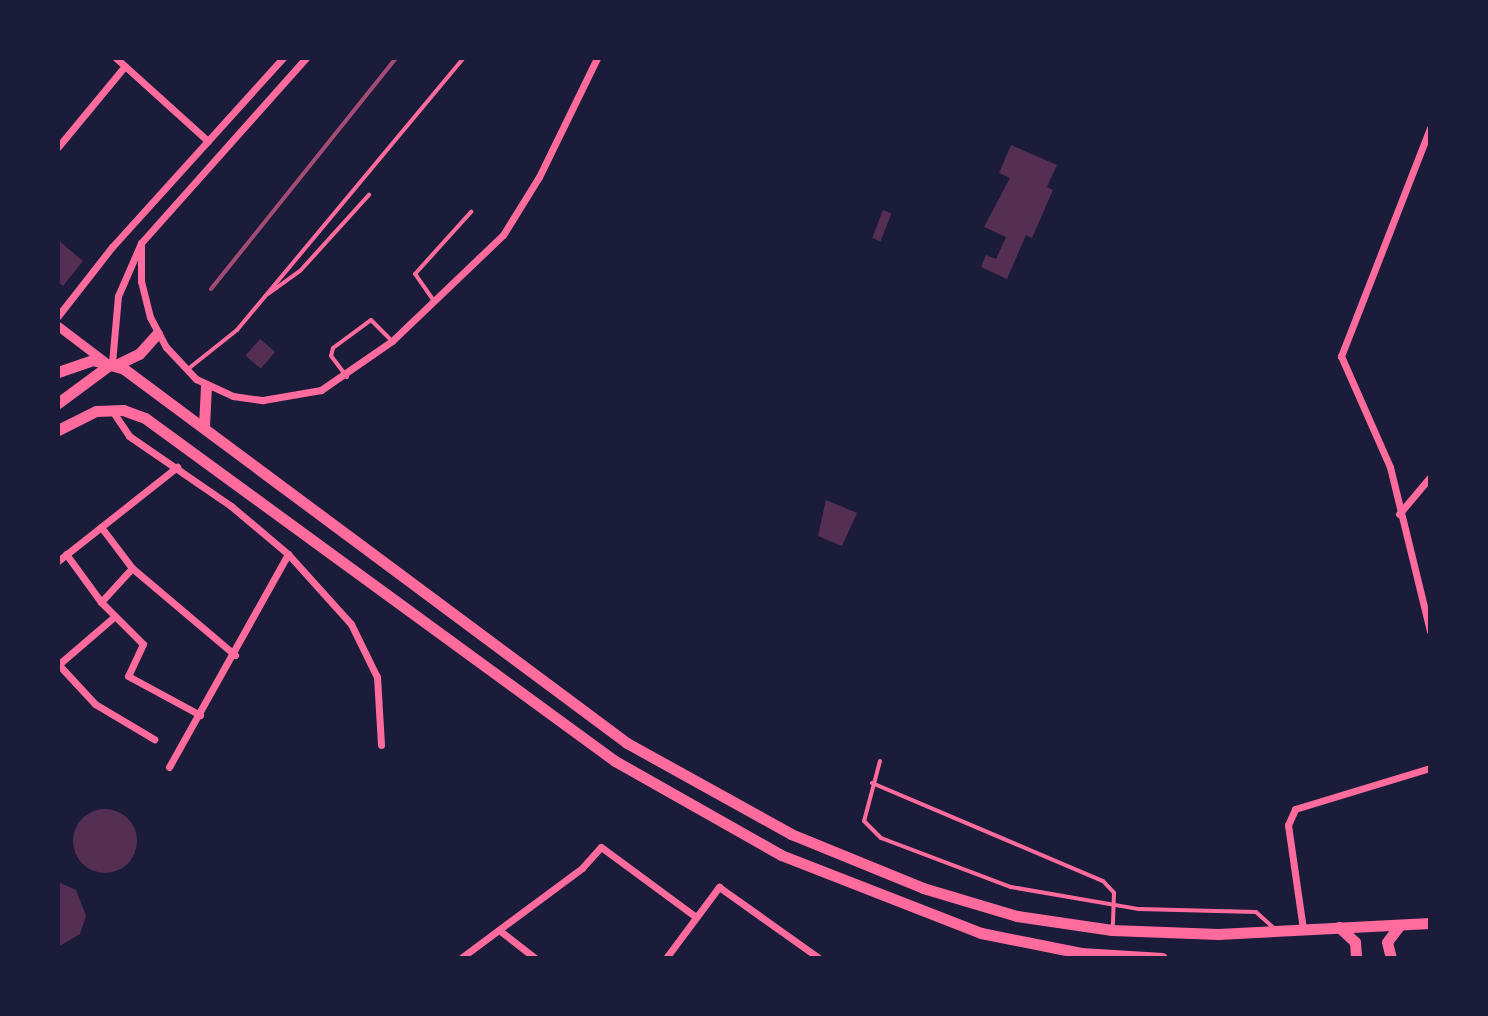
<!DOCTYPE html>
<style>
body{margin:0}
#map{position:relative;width:1488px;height:1016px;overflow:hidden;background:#1b1b3a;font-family:Barlow,sans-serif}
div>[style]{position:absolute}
.building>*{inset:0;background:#542f53;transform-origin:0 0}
.round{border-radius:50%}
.service>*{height:4px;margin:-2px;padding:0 2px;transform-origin:2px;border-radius:2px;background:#ff6b9d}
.minor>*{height:7px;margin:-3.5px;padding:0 3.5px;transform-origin:3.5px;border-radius:3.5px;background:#ff6b9d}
.tertiary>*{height:9px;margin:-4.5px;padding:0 4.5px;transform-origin:4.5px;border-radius:4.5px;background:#ff6b9d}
.primary>*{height:11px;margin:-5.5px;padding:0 5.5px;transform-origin:5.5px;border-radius:5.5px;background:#ff6b9d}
.rail>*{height:4px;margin:-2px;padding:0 2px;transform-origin:2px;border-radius:2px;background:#a44b75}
span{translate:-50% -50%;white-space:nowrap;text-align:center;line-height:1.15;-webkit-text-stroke:6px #1b1b3a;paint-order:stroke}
.frame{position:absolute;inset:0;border:60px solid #1b1b3a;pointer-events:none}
</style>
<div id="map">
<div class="building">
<div style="clip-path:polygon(1011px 145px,1057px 165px,1047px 187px,1053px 190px,1032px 238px,1026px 235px,1007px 279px,981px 267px,986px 255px,996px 259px,1006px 237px,984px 227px,1010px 178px,999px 173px)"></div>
<div style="left:883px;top:210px;width:9px;height:30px;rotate:21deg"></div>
<div style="clip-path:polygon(58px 240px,83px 261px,63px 286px,58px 282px)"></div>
<div style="left:260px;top:339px;width:20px;height:22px;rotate:41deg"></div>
<div style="clip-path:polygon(826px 500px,857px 513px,842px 546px,818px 536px)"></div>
<div class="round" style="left:73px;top:809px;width:64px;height:64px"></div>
<div style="clip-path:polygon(58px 882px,76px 890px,86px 916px,80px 934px,58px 947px)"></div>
</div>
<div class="service">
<div style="left:268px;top:294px;width:39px;rotate:-36deg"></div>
<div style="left:300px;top:271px;width:103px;rotate:-47.8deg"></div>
<div style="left:434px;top:301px;width:33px;rotate:-125deg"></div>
<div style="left:415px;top:274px;width:84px;rotate:-47.9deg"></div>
<div style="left:188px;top:369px;width:63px;rotate:-38.5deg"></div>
<div style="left:237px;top:330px;width:354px;rotate:-50.2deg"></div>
<div style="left:347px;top:377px;width:26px;rotate:-127deg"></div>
<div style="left:331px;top:356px;width:8px;rotate:-76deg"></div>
<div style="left:333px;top:348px;width:47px;rotate:-36.4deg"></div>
<div style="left:371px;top:320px;width:30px;rotate:45deg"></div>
<div style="left:880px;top:761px;width:62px;rotate:104.9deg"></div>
<div style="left:864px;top:821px;width:24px;rotate:45deg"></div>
<div style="left:881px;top:838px;width:139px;rotate:20.7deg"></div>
<div style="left:1011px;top:887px;width:130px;rotate:9.8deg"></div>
<div style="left:1139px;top:909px;width:117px;rotate:1.5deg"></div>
<div style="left:1256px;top:912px;width:27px;rotate:42deg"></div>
<div style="left:872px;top:783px;width:251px;rotate:23deg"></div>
<div style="left:1103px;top:881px;width:16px;rotate:47deg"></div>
<div style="left:1114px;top:893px;width:35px;rotate:92deg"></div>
</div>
<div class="minor">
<div style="left:116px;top:58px;width:124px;rotate:42.1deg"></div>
<div style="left:1430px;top:128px;width:245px;rotate:111.3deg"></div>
<div style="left:1341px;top:356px;width:121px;rotate:66.2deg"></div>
<div style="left:1390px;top:467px;width:169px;rotate:76.3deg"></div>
<div style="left:58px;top:147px;width:105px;rotate:-50.4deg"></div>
<div style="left:141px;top:243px;width:38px;rotate:90deg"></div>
<div style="left:141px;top:281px;width:37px;rotate:76deg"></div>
<div style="left:150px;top:317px;width:34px;rotate:62deg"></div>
<div style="left:166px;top:347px;width:44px;rotate:46.8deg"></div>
<div style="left:196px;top:379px;width:41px;rotate:24.7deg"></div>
<div style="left:233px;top:396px;width:30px;rotate:8deg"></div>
<div style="left:263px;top:400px;width:59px;rotate:-9.8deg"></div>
<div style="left:321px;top:390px;width:86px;rotate:-34.6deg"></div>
<div style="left:392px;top:341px;width:153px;rotate:-43.7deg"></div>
<div style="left:503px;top:235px;width:68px;rotate:-58.2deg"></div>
<div style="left:539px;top:177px;width:132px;rotate:-64deg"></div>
<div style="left:58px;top:316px;width:88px;rotate:-52deg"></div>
<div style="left:112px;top:247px;width:255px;rotate:-47.9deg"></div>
<div style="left:112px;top:363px;width:67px;rotate:-84.9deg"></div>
<div style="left:118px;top:296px;width:58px;rotate:-66.5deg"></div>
<div style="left:141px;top:243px;width:248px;rotate:-48.3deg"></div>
<div style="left:111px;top:409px;width:32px;rotate:56deg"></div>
<div style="left:129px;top:436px;width:124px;rotate:34.5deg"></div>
<div style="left:231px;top:506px;width:75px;rotate:40.1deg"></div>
<div style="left:288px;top:554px;width:94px;rotate:48deg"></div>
<div style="left:351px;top:624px;width:59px;rotate:63.9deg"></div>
<div style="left:377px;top:677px;width:68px;rotate:86.6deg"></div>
<div style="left:1399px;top:514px;width:48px;rotate:-50deg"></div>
<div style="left:101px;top:527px;width:51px;rotate:52.9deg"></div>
<div style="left:132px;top:568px;width:135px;rotate:40.2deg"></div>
<div style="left:66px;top:554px;width:59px;rotate:53.9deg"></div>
<div style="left:101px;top:602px;width:59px;rotate:45deg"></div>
<div style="left:143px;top:644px;width:35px;rotate:115deg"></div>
<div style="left:128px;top:676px;width:82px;rotate:28.4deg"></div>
<div style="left:58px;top:561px;width:152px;rotate:-38.3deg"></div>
<div style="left:101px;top:602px;width:46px;rotate:-47.6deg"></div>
<div style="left:58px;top:664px;width:54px;rotate:47.2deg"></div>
<div style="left:95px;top:704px;width:69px;rotate:30.7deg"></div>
<div style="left:58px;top:665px;width:75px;rotate:-40.7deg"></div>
<div style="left:169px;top:767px;width:244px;rotate:-60.8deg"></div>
<div style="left:1303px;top:929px;width:105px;rotate:-98.2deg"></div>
<div style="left:1288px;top:825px;width:17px;rotate:-66deg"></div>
<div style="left:1295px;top:809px;width:141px;rotate:-16.9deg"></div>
<div style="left:499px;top:930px;width:46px;rotate:37.9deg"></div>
<div style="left:461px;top:958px;width:151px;rotate:-36.6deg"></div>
<div style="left:582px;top:868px;width:28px;rotate:-48deg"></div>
<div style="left:601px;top:847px;width:118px;rotate:36.4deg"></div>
<div style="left:666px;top:958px;width:89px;rotate:-53.3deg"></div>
<div style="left:719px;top:887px;width:123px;rotate:35.4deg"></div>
</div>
<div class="tertiary">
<div style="left:58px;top:326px;width:58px;rotate:37.3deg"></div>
</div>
<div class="primary">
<div style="left:116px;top:365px;width:25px;rotate:-26deg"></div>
<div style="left:139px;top:354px;width:27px;rotate:-48deg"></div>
<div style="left:58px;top:372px;width:37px;rotate:-19deg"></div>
<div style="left:93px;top:360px;width:32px;rotate:16deg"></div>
<div style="left:124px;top:369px;width:627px;rotate:36.63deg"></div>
<div style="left:627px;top:743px;width:188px;rotate:29deg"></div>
<div style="left:791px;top:834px;width:143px;rotate:22.2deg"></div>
<div style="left:923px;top:888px;width:98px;rotate:16.6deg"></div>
<div style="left:1017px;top:916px;width:96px;rotate:8.4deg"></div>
<div style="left:1112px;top:930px;width:106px;rotate:2.2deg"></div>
<div style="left:1218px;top:934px;width:212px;rotate:-3deg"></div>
<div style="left:58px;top:403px;width:67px;rotate:-36.5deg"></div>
<div style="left:204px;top:426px;width:40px;rotate:-87.1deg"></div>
<div style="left:58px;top:430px;width:42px;rotate:-26.6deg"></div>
<div style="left:96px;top:411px;width:27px;rotate:-2deg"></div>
<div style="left:123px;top:410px;width:23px;rotate:20deg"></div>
<div style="left:145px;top:418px;width:582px;rotate:36.12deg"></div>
<div style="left:615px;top:761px;width:191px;rotate:29.5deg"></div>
<div style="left:781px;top:855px;width:215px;rotate:21.3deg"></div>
<div style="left:981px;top:933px;width:102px;rotate:11.3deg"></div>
<div style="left:1081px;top:953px;width:81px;rotate:3.5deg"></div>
<div style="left:1339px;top:927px;width:22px;rotate:43deg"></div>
<div style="left:1355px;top:942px;width:16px;rotate:86deg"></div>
<div style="left:1391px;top:958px;width:16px;rotate:-104deg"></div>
<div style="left:1387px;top:942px;width:21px;rotate:-53deg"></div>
</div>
<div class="rail">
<div style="left:211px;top:289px;width:296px;rotate:-51.3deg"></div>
</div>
<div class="frame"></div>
</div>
